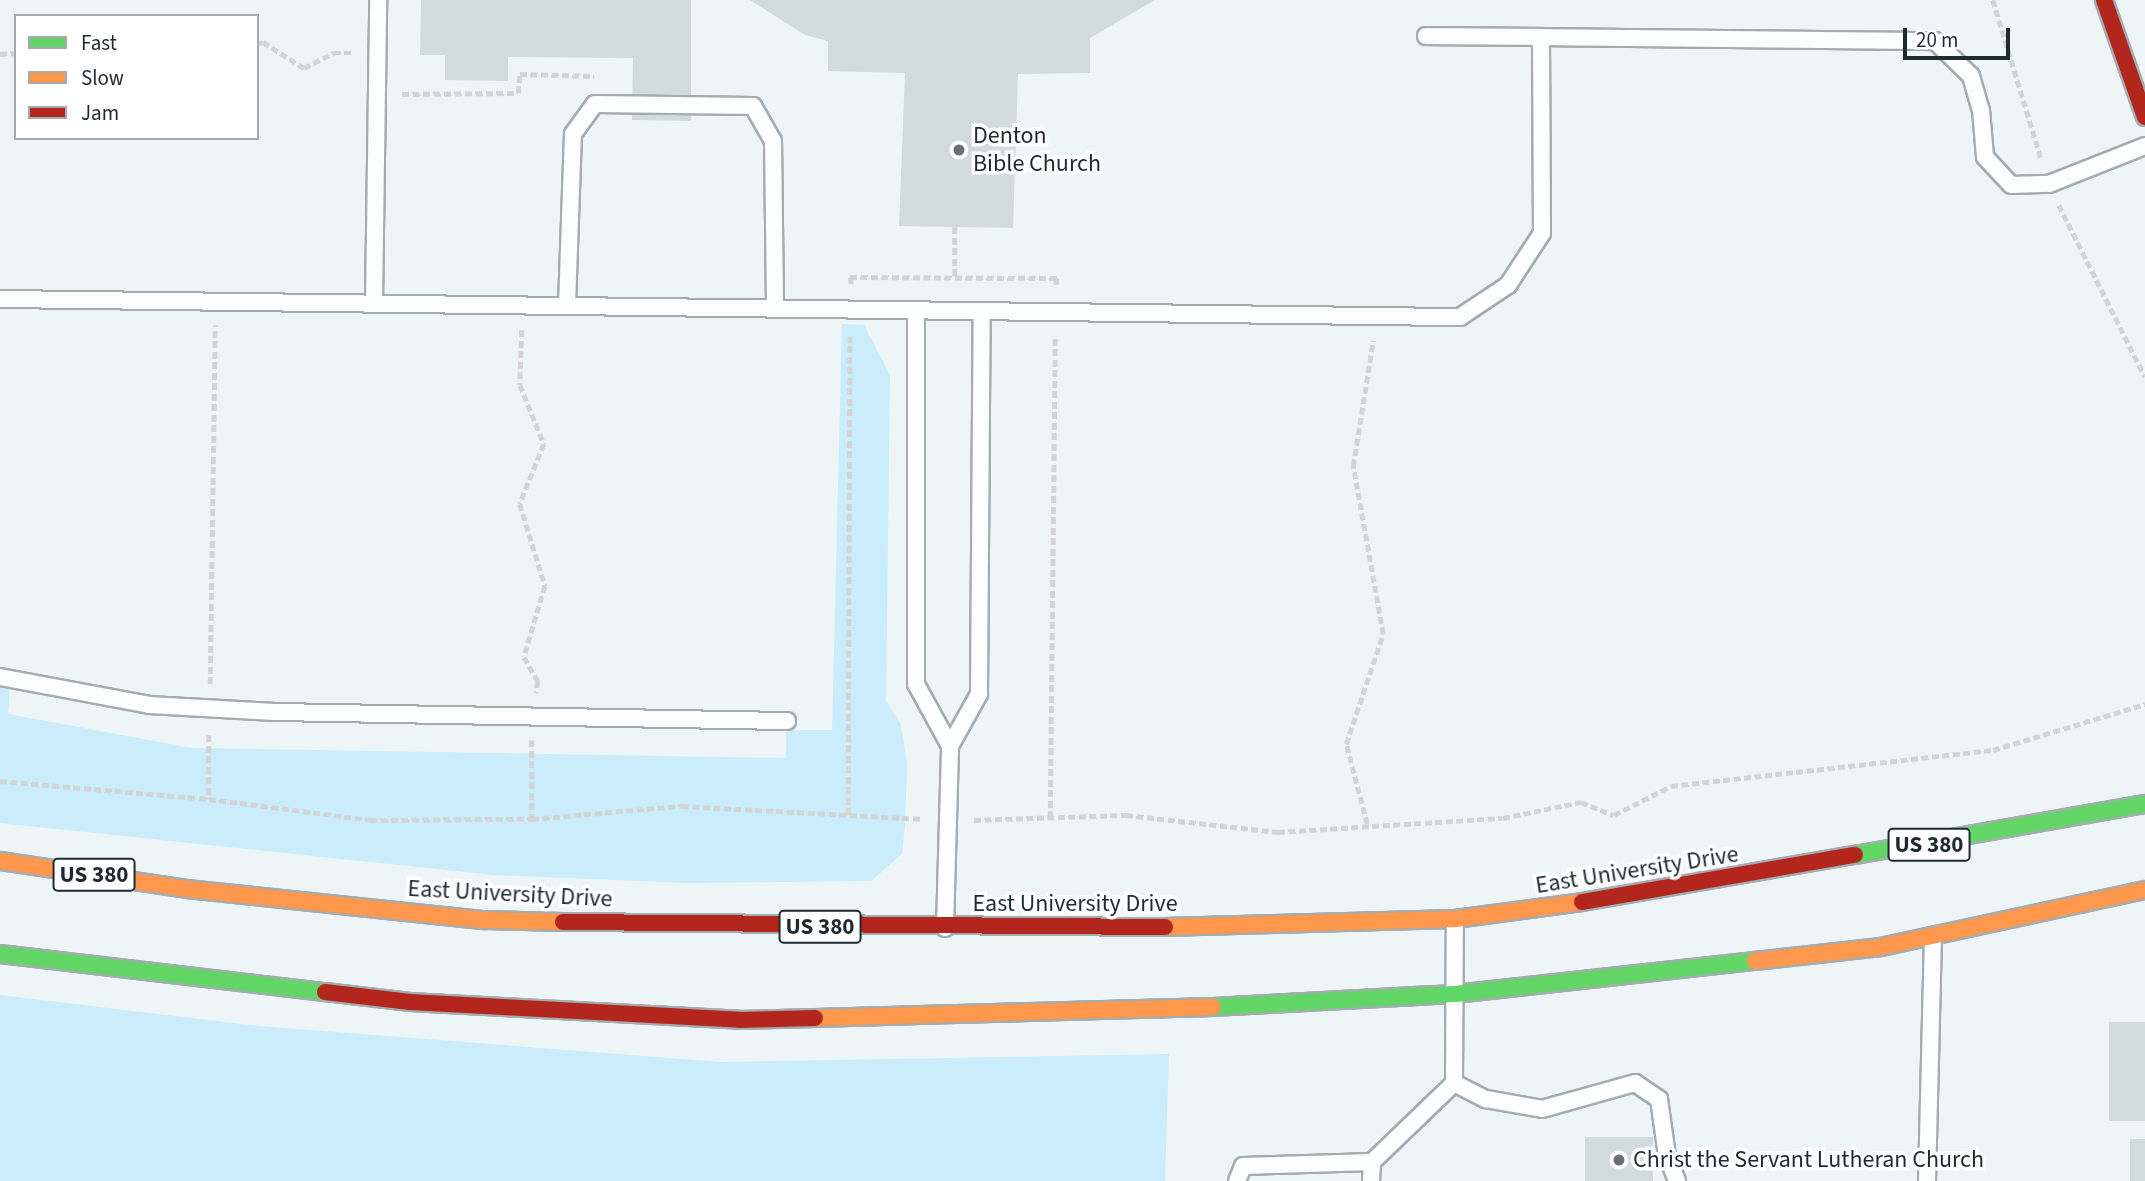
<!DOCTYPE html>
<style>
body{margin:0}
#map{position:relative;width:2145px;height:1181px;overflow:hidden;background:#eef5f7;font-family:"Source Sans 3",sans-serif}
div>[style]{position:absolute}
.green>*{inset:0;background:#cbecfa}
.building>*{inset:0;background:#d1dadd;transform-origin:0 0}
.path>*{height:4.5px;margin-top:-2.25px;transform-origin:0;background:repeating-linear-gradient(90deg,#d2d5d6 0 7px,transparent 0 10.5px)}
.roads{filter:drop-shadow(2px 0 #a4acb0) drop-shadow(-2px 0 #a4acb0) drop-shadow(0 2px #a4acb0) drop-shadow(0 -2px #a4acb0)}
.lane>*{height:16px;margin:-8px;padding:0 8px;transform-origin:8px;border-radius:8px;background:#fcfefe}
.fast>*{height:16px;margin:-8px;padding:0 8px;transform-origin:8px;border-radius:8px;background:#63d668}
.slow>*{height:16px;margin:-8px;padding:0 8px;transform-origin:8px;border-radius:8px;background:#ff974d}
.jam>*{height:16px;margin:-8px;padding:0 8px;transform-origin:8px;border-radius:8px;background:#b3261e}
.dots>*{width:19px;height:19px;translate:-50% -50%;box-sizing:border-box;border:4px solid #fff;border-radius:50%}
span{translate:-50% -50%;white-space:nowrap;text-align:center;line-height:1.15;-webkit-text-stroke:7px #fff;paint-order:stroke}
.shield-label span{padding:2px 5px;background:#fff;border:2px solid;border-radius:5px;-webkit-text-stroke-width:0}
.shield-label{font-size:23px;color:#1f2a2f;font-weight:700}
.poi-label{font-size:24px;color:#1f2a2f}
.left{translate:0 -50%;text-align:left}
.street-label{font-size:24px;color:#1f2a2f}
.legend{position:absolute;left:14px;top:14px;width:245px;height:126px;box-sizing:border-box;background:#fff;border:2px solid #a5aaac;margin:0;padding:9px 12px;list-style:none;font-size:21px;color:#1f2a2f}
.legend li{display:flex;align-items:center;gap:14px;height:35px}
.legend b{width:35px;border:2px solid #a5aaac}
.scale{position:absolute;left:1903px;top:28px;width:107px;height:32px;box-sizing:border-box;border:4px solid #1f2a2f;border-top:0;padding-left:9px;font-size:21px;line-height:24px;white-space:nowrap;color:#1f2a2f;-webkit-text-stroke:5px #fff;paint-order:stroke}
</style>
<div id="map">
<div class="green">
<div style="clip-path:polygon(842px 324px,864px 325px,890px 375px,886px 701px,901px 725px,907px 764px,905px 826px,902px 854px,871px 881px,687px 883px,493px 875px,0 823px,0 687px,10px 688px,8px 714px,192px 748px,786px 758px,786px 730px,832px 730px)"></div>
<div style="clip-path:polygon(0 995px,258px 1026px,721px 1062px,1169px 1054px,1165px 1181px,0 1181px)"></div>
</div>
<div class="building">
<div style="clip-path:polygon(421px 0,691px 0,691px 121px,632px 120px,633px 58px,508px 57px,508px 81px,445px 80px,445px 55px,420px 55px)"></div>
<div style="clip-path:polygon(750px 0,1155px 0,1090px 38px,1090px 73px,1018px 74px,1013px 228px,899px 226px,905px 73px,828px 71px,828px 41px,805px 35px)"></div>
<div style="left:2109px;top:1022px;width:36px;height:99px"></div>
<div style="left:1653px;top:1137px;width:44px;height:68px;rotate:90deg"></div>
<div style="left:2130px;top:1139px;width:15px;height:42px"></div>
</div>
<div class="path">
<div style="left:1993px;top:0;width:165px;rotate:73.1deg"></div>
<div style="left:257px;top:44px;width:6px;rotate:-18deg"></div>
<div style="left:263px;top:42px;width:49px;rotate:32.4deg"></div>
<div style="left:304px;top:68px;width:34px;rotate:-27deg"></div>
<div style="left:334px;top:53px;width:17px"></div>
<div style="left:0;top:54px;width:16px;rotate:-4deg"></div>
<div style="left:402px;top:94px;width:116px;rotate:-0.5deg"></div>
<div style="left:518px;top:93px;width:19px;rotate:-84deg"></div>
<div style="left:520px;top:74px;width:74px;rotate:1.5deg"></div>
<div style="left:2059px;top:205px;width:192px;rotate:63.4deg"></div>
<div style="left:955px;top:227px;width:51px;rotate:90deg"></div>
<div style="left:851px;top:284px;width:7px;rotate:-98deg"></div>
<div style="left:850px;top:277px;width:207px;rotate:0.3deg"></div>
<div style="left:1057px;top:278px;width:9px;rotate:96deg"></div>
<div style="left:522px;top:330px;width:55px;rotate:92.1deg"></div>
<div style="left:520px;top:385px;width:64px;rotate:67.9deg"></div>
<div style="left:544px;top:444px;width:65px;rotate:111.8deg"></div>
<div style="left:520px;top:504px;width:86px;rotate:73deg"></div>
<div style="left:545px;top:586px;width:74px;rotate:106.5deg"></div>
<div style="left:524px;top:657px;width:28px;rotate:60deg"></div>
<div style="left:538px;top:681px;width:12px;rotate:99deg"></div>
<div style="left:210px;top:684px;width:359px;rotate:-89.2deg"></div>
<div style="left:209px;top:735px;width:64px;rotate:90deg"></div>
<div style="left:209px;top:799px;width:162px;rotate:7.4deg"></div>
<div style="left:370px;top:820px;width:162px;rotate:-0.4deg"></div>
<div style="left:532px;top:740px;width:79px;rotate:90deg"></div>
<div style="left:532px;top:819px;width:151px;rotate:-5deg"></div>
<div style="left:682px;top:806px;width:241px;rotate:3.1deg"></div>
<div style="left:0;top:781px;width:210px;rotate:4.9deg"></div>
<div style="left:848px;top:815px;width:478px;rotate:-89.8deg"></div>
<div style="left:1050px;top:818px;width:481px;rotate:-89.4deg"></div>
<div style="left:974px;top:820px;width:152px;rotate:-1.9deg"></div>
<div style="left:1126px;top:815px;width:153px;rotate:6.4deg"></div>
<div style="left:1278px;top:832px;width:225px;rotate:-3.6deg"></div>
<div style="left:1503px;top:818px;width:80px;rotate:-11.6deg"></div>
<div style="left:1581px;top:802px;width:35px;rotate:22deg"></div>
<div style="left:1614px;top:815px;width:64px;rotate:-27deg"></div>
<div style="left:1671px;top:786px;width:324px;rotate:-6.4deg"></div>
<div style="left:1993px;top:750px;width:159px;rotate:-16.8deg"></div>
<div style="left:1367px;top:824px;width:83px;rotate:-104.7deg"></div>
<div style="left:1346px;top:744px;width:116px;rotate:-71.4deg"></div>
<div style="left:1383px;top:634px;width:171px;rotate:-100.1deg"></div>
<div style="left:1353px;top:466px;width:127px;rotate:-80.9deg"></div>
</div>
<div class="roads">
<div class="lane">
<div style="left:1426px;top:36px;width:115px;rotate:0.5deg"></div>
<div style="left:0;top:299px;width:1460px;rotate:0.71deg"></div>
<div style="left:1460px;top:317px;width:58px;rotate:-33.7deg"></div>
<div style="left:1508px;top:285px;width:62px;rotate:-56.8deg"></div>
<div style="left:1542px;top:233px;width:196px;rotate:-90.3deg"></div>
<div style="left:1541px;top:37px;width:394px;rotate:0.6deg"></div>
<div style="left:1935px;top:41px;width:50px;rotate:44.2deg"></div>
<div style="left:1971px;top:76px;width:35px;rotate:74deg"></div>
<div style="left:1981px;top:110px;width:47px;rotate:85.1deg"></div>
<div style="left:1985px;top:157px;width:38px;rotate:47deg"></div>
<div style="left:2011px;top:185px;width:38px;rotate:-2deg"></div>
<div style="left:2049px;top:184px;width:103px;rotate:-21.6deg"></div>
<div style="left:374px;top:303px;width:303px;rotate:-89.2deg"></div>
<div style="left:567px;top:305px;width:171px;rotate:-88deg"></div>
<div style="left:573px;top:134px;width:37px;rotate:-54deg"></div>
<div style="left:595px;top:104px;width:158px;rotate:0.7deg"></div>
<div style="left:753px;top:106px;width:40px;rotate:60.3deg"></div>
<div style="left:773px;top:141px;width:167px;rotate:89.3deg"></div>
<div style="left:916px;top:310px;width:374px;rotate:90deg"></div>
<div style="left:916px;top:684px;width:71px;rotate:61.3deg"></div>
<div style="left:0;top:677px;width:152px;rotate:10.6deg"></div>
<div style="left:149px;top:705px;width:126px;rotate:3.2deg"></div>
<div style="left:275px;top:712px;width:512px;rotate:1.01deg"></div>
<div style="left:945px;top:928px;width:182px;rotate:-88.4deg"></div>
<div style="left:950px;top:746px;width:60px;rotate:-60.9deg"></div>
<div style="left:979px;top:694px;width:383px;rotate:-89.6deg"></div>
<div style="left:1454px;top:1083px;width:36px;rotate:27deg"></div>
<div style="left:1486px;top:1099px;width:57px;rotate:10.1deg"></div>
<div style="left:1542px;top:1109px;width:97px;rotate:-15.6deg"></div>
<div style="left:1635px;top:1083px;width:29px;rotate:34deg"></div>
<div style="left:1659px;top:1099px;width:58px;rotate:82deg"></div>
<div style="left:1667px;top:1156px;width:27px;rotate:68deg"></div>
<div style="left:1237px;top:1181px;width:16px;rotate:-68deg"></div>
<div style="left:1243px;top:1166px;width:129px;rotate:-1.8deg"></div>
<div style="left:1372px;top:1162px;width:114px;rotate:-43.9deg"></div>
<div style="left:1454px;top:1083px;width:164px;rotate:-89.7deg"></div>
<div style="left:1371px;top:1181px;width:19px;rotate:-87deg"></div>
<div style="left:1927px;top:1181px;width:245px;rotate:-88.6deg"></div>
</div>
<div class="fast">
<div style="left:1855px;top:855px;width:294px;rotate:-10deg"></div>
<div style="left:0;top:954px;width:327px;rotate:6.7deg"></div>
<div style="left:1213px;top:1007px;width:242px;rotate:-3.1deg"></div>
<div style="left:1455px;top:994px;width:302px;rotate:-6.3deg"></div>
</div>
<div class="slow">
<div style="left:0;top:861px;width:189px;rotate:8.5deg"></div>
<div style="left:187px;top:889px;width:299px;rotate:6deg"></div>
<div style="left:484px;top:920px;width:79px;rotate:1.5deg"></div>
<div style="left:1165px;top:927px;width:290px;rotate:-1.6deg"></div>
<div style="left:1455px;top:919px;width:128px;rotate:-7.6deg"></div>
<div style="left:1755px;top:961px;width:127px;rotate:-6.3deg"></div>
<div style="left:1881px;top:947px;width:270px;rotate:-12.2deg"></div>
<div style="left:815px;top:1018px;width:398px;rotate:-1.6deg"></div>
</div>
<div class="jam">
<div style="left:2104px;top:0;width:124px;rotate:70.7deg"></div>
<div style="left:1582px;top:902px;width:277px;rotate:-9.8deg"></div>
<div style="left:563px;top:922px;width:602px;rotate:0.48deg"></div>
<div style="left:325px;top:992px;width:86px;rotate:6.7deg"></div>
<div style="left:410px;top:1002px;width:330px;rotate:3.1deg"></div>
<div style="left:740px;top:1020px;width:75px;rotate:-1.5deg"></div>
</div>
</div>
<div class="dots">
<div style="left:959px;top:150px;background:#677175"></div>
<div style="left:1619px;top:1160px;background:#677175"></div>
</div>
<div class="shield-label">
<span style="left:1929px;top:845px">US 380</span>
<span style="left:94px;top:875px">US 380</span>
<span style="left:820px;top:927px">US 380</span>
</div>
<div class="poi-label">
<span class="left" style="left:973px;top:150px">Denton<br>Bible Church</span>
<span class="left" style="left:1633px;top:1160px">Christ the Servant Lutheran Church</span>
</div>
<div class="street-label">
<span style="left:1637px;top:870px;rotate:-9deg">East University Drive</span>
<span style="left:510px;top:894px;rotate:3deg">East University Drive</span>
<span style="left:1075px;top:904px">East University Drive</span>
</div>
<ul class="legend">
<li><b style="height:9px;background:#63d668"></b>Fast</li>
<li><b style="height:9px;background:#ff974d"></b>Slow</li>
<li><b style="height:9px;background:#b3261e"></b>Jam</li>
</ul>
<div class="scale">20 m</div>
</div>
